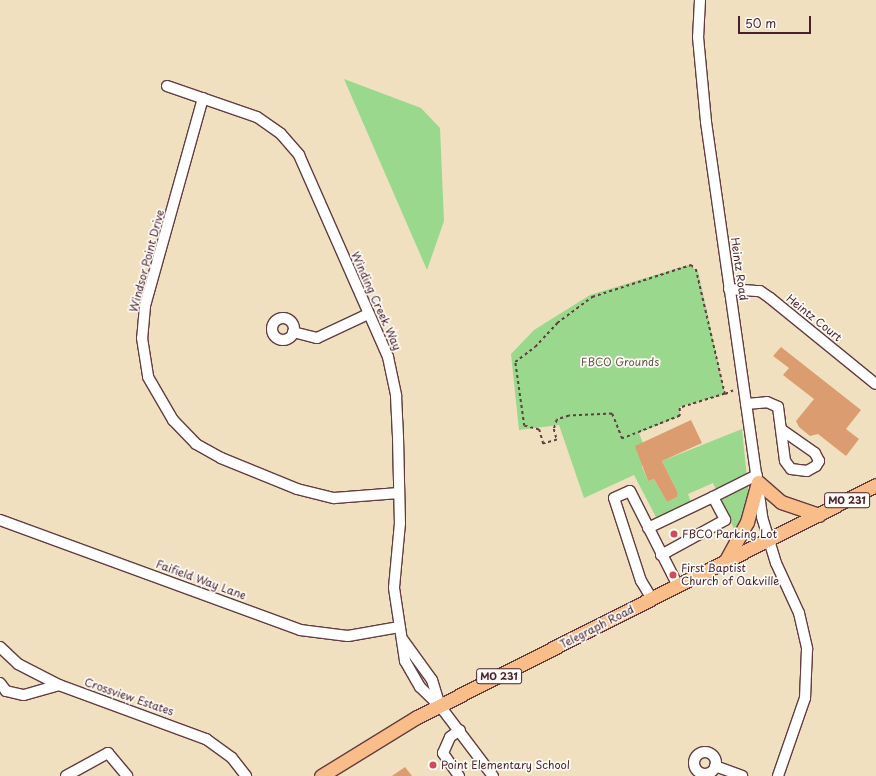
<!DOCTYPE html>
<style>
body{margin:0}
#map{position:relative;width:876px;height:776px;overflow:hidden;background:#f0e0c0;font-family:"Playpen Sans",sans-serif}
div>[style]{position:absolute}
.green>*{inset:0;background:#9ad88d}
.building>*{inset:0;background:#db9c6f}
.path>*{height:1.5px;margin-top:-0.75px;transform-origin:0;background:repeating-linear-gradient(90deg,#633c41 0 3px,transparent 0 6px)}
.roads{filter:drop-shadow(1px 0 #633c41) drop-shadow(-1px 0 #633c41) drop-shadow(0 1px #633c41) drop-shadow(0 -1px #633c41)}
.minor>*{height:10px;margin:-5px;padding:0 5px;transform-origin:5px;border-radius:5px;background:#fff}
.minor>.ring{margin:-5px;padding:0;box-sizing:content-box;background:none;border:10px solid #fff;border-radius:50%}
.major>*{height:13px;margin:-6.5px;padding:0 6.5px;transform-origin:6.5px;border-radius:6.5px;background:#f8bd89}
.dots>*{width:11px;height:11px;translate:-50% -50%;box-sizing:border-box;border:2px solid #fdfcf7;border-radius:50%}
span{translate:-50% -50%;white-space:nowrap;text-align:center;line-height:1.15;-webkit-text-stroke:3.5px #fdfcf7;paint-order:stroke}
.shield-label span{padding:1px 3px;background:#fdfcf7;border:1px solid;border-radius:3px;-webkit-text-stroke-width:0}
.shield-label{font-size:10px;color:#4a1f2b;font-weight:700}
.street-label{font-size:11px;color:#4a1f2b}
.park-label{font-size:11px;color:#625648}
.poi-label{font-size:11px;color:#4a1f2b}
.left{translate:0 -50%;text-align:left}
.scale{position:absolute;left:738px;top:16px;width:73px;height:18px;box-sizing:border-box;border:2px solid #4a1f2b;border-top:0;padding-left:5px;font-size:12px;line-height:14px;white-space:nowrap;color:#4a1f2b;-webkit-text-stroke:3px #fdfcf7;paint-order:stroke}
</style>
<div id="map">
<div class="green">
<div style="clip-path:polygon(344px 79px,421px 108px,440px 128px,444px 221px,427px 270px)"></div>
<div style="clip-path:polygon(688px 265px,698px 271px,725px 394px,680px 407px,680px 416px,639px 433px,643px 443px,642px 467px,648px 481px,654px 479px,667px 502px,677px 497px,678px 493px,662px 461px,742px 429px,749px 498px,743px 520px,735px 531px,713px 483px,688px 494px,692px 504px,657px 519px,634px 475px,584px 498px,559px 425px,519px 430px,511px 354px,534px 330px,590px 295px)"></div>
</div>
<div class="building">
<div style="clip-path:polygon(781px 347px,861px 410px,846px 429px,859px 439px,846px 456px,818px 434px,810px 436px,799px 427px,796px 421px,814px 399px,783px 375px,789px 368px,773px 356px)"></div>
<div style="clip-path:polygon(691px 420px,702px 443px,662px 461px,678px 493px,677px 497px,667px 502px,654px 479px,648px 481px,635px 446px)"></div>
<div style="clip-path:polygon(405px 767px,412px 776px,392px 776px)"></div>
</div>
<div class="path">
<div style="left:691px;top:265px;width:6px;rotate:39deg"></div>
<div style="left:696px;top:269px;width:128px;rotate:76.9deg"></div>
<div style="left:725px;top:394px;width:47px;rotate:162.7deg"></div>
<div style="left:680px;top:408px;width:8px;rotate:90deg"></div>
<div style="left:680px;top:416px;width:62px;rotate:158.4deg"></div>
<div style="left:622px;top:439px;width:27px;rotate:-112deg"></div>
<div style="left:612px;top:414px;width:43px;rotate:177.3deg"></div>
<div style="left:569px;top:416px;width:13px;rotate:162deg"></div>
<div style="left:557px;top:420px;width:9px;rotate:108deg"></div>
<div style="left:554px;top:429px;width:11px;rotate:75deg"></div>
<div style="left:557px;top:440px;width:15px;rotate:164deg"></div>
<div style="left:543px;top:444px;width:15px;rotate:-106deg"></div>
<div style="left:539px;top:430px;width:16px;rotate:-165deg"></div>
<div style="left:524px;top:426px;width:65px;rotate:-98deg"></div>
<div style="left:515px;top:362px;width:25px;rotate:-37deg"></div>
<div style="left:535px;top:347px;width:33px;rotate:-47deg"></div>
<div style="left:557px;top:323px;width:44px;rotate:-36.6deg"></div>
<div style="left:592px;top:297px;width:104px;rotate:-17.9deg"></div>
<div style="left:725px;top:394px;width:10px;rotate:-24deg"></div>
</div>
<div class="roads">
<div class="minor">
<div style="left:700px;top:0;width:37px;rotate:93deg"></div>
<div style="left:698px;top:37px;width:85px;rotate:84.6deg"></div>
<div style="left:706px;top:122px;width:399px;rotate:81.9deg"></div>
<div style="left:762px;top:517px;width:48px;rotate:73.1deg"></div>
<div style="left:776px;top:563px;width:55px;rotate:65.3deg"></div>
<div style="left:799px;top:613px;width:37px;rotate:77deg"></div>
<div style="left:807px;top:649px;width:49px;rotate:92.3deg"></div>
<div style="left:805px;top:698px;width:83px;rotate:109.1deg"></div>
<div style="left:167px;top:86px;width:95px;rotate:19deg"></div>
<div style="left:257px;top:117px;width:29px;rotate:35deg"></div>
<div style="left:281px;top:134px;width:28px;rotate:49deg"></div>
<div style="left:299px;top:155px;width:221px;rotate:66.2deg"></div>
<div style="left:388px;top:357px;width:40px;rotate:78deg"></div>
<div style="left:396px;top:396px;width:41px;rotate:87.2deg"></div>
<div style="left:398px;top:437px;width:86px;rotate:88.7deg"></div>
<div style="left:400px;top:523px;width:65px;rotate:95.3deg"></div>
<div style="left:394px;top:588px;width:74px;rotate:81.4deg"></div>
<div style="left:405px;top:661px;width:30px;rotate:60deg"></div>
<div style="left:420px;top:687px;width:28px;rotate:44deg"></div>
<div style="left:440px;top:706px;width:88px;rotate:52.9deg"></div>
<div style="left:203px;top:98px;width:216px;rotate:105.6deg"></div>
<div style="left:145px;top:306px;width:32px;rotate:95deg"></div>
<div style="left:142px;top:338px;width:39px;rotate:81deg"></div>
<div style="left:148px;top:377px;width:50px;rotate:59.8deg"></div>
<div style="left:173px;top:420px;width:33px;rotate:46deg"></div>
<div style="left:196px;top:444px;width:29px;rotate:29deg"></div>
<div style="left:221px;top:458px;width:82px;rotate:22.2deg"></div>
<div style="left:297px;top:489px;width:38px;rotate:14deg"></div>
<div style="left:334px;top:498px;width:65px;rotate:-4.4deg"></div>
<div style="left:729px;top:289px;width:31px;rotate:4deg"></div>
<div style="left:760px;top:291px;width:12px;rotate:35deg"></div>
<div style="left:770px;top:298px;width:136px;rotate:39.1deg"></div>
<div class="ring" style="left:272px;top:318px;width:12px;height:12px"></div>
<div style="left:293px;top:332px;width:25px;rotate:14deg"></div>
<div style="left:317px;top:338px;width:56px;rotate:-25.2deg"></div>
<div style="left:746px;top:404px;width:21px;rotate:-5deg"></div>
<div style="left:767px;top:402px;width:12px;rotate:24deg"></div>
<div style="left:778px;top:407px;width:54px;rotate:82.6deg"></div>
<div style="left:785px;top:461px;width:10px;rotate:53deg"></div>
<div style="left:791px;top:469px;width:16px;rotate:7deg"></div>
<div style="left:807px;top:471px;width:10px;rotate:-29deg"></div>
<div style="left:816px;top:466px;width:6px;rotate:-59deg"></div>
<div style="left:819px;top:461px;width:9px;rotate:-117deg"></div>
<div style="left:815px;top:453px;width:40px;rotate:-145.1deg"></div>
<div style="left:713px;top:497px;width:49px;rotate:-26.6deg"></div>
<div style="left:0;top:520px;width:320px;rotate:20.1deg"></div>
<div style="left:300px;top:630px;width:48px;rotate:7.1deg"></div>
<div style="left:348px;top:636px;width:52px;rotate:-10deg"></div>
<div style="left:648px;top:528px;width:72px;rotate:-25.5deg"></div>
<div style="left:713px;top:497px;width:26px;rotate:62deg"></div>
<div style="left:725px;top:520px;width:73px;rotate:151.3deg"></div>
<div style="left:652px;top:599px;width:21px;rotate:-121deg"></div>
<div style="left:641px;top:581px;width:87px;rotate:-108deg"></div>
<div style="left:614px;top:498px;width:17px;rotate:-24deg"></div>
<div style="left:630px;top:491px;width:106px;rotate:63.2deg"></div>
<div style="left:403px;top:640px;width:49px;rotate:54.1deg"></div>
<div style="left:432px;top:680px;width:27px;rotate:73deg"></div>
<div style="left:0;top:647px;width:25px;rotate:43deg"></div>
<div style="left:18px;top:664px;width:46px;rotate:27.1deg"></div>
<div style="left:59px;top:685px;width:157px;rotate:20.2deg"></div>
<div style="left:206px;top:739px;width:32px;rotate:36deg"></div>
<div style="left:232px;top:758px;width:23px;rotate:52deg"></div>
<div style="left:0;top:683px;width:10px;rotate:53deg"></div>
<div style="left:6px;top:691px;width:18px;rotate:13deg"></div>
<div style="left:24px;top:695px;width:36px;rotate:-16deg"></div>
<div class="ring" style="left:694px;top:752px;width:12px;height:12px"></div>
<div style="left:715px;top:766px;width:29px;rotate:20deg"></div>
<div style="left:66px;top:776px;width:48px;rotate:-28.7deg"></div>
<div style="left:108px;top:753px;width:30px;rotate:50deg"></div>
<div style="left:459px;top:776px;width:28px;rotate:-125deg"></div>
<div style="left:443px;top:753px;width:17px;rotate:-66deg"></div>
<div style="left:450px;top:737px;width:12px;rotate:-35deg"></div>
</div>
<div class="major">
<div style="left:758px;top:482px;width:30px;rotate:41deg"></div>
<div style="left:781px;top:502px;width:40px;rotate:18.9deg"></div>
<div style="left:725px;top:562px;width:46px;rotate:-61.2deg"></div>
<div style="left:747px;top:522px;width:41px;rotate:-74.6deg"></div>
<div style="left:321px;top:776px;width:113px;rotate:-31.6deg"></div>
<div style="left:417px;top:717px;width:514px;rotate:-26.81deg"></div>
</div>
</div>
<div class="dots">
<div style="left:674px;top:534px;background:#d1495b"></div>
<div style="left:673px;top:575px;background:#d1495b"></div>
<div style="left:433px;top:765px;background:#d1495b"></div>
</div>
<div class="shield-label">
<span style="left:847px;top:500px">MO 231</span>
<span style="left:499px;top:676px">MO 231</span>
</div>
<div class="street-label">
<span style="left:147px;top:261px;rotate:-75deg">Windsor Point Drive</span>
<span style="left:739px;top:269px;rotate:82deg">Heintz Road</span>
<span style="left:376px;top:301px;rotate:66deg">Winding Creek Way</span>
<span style="left:814px;top:318px;rotate:39deg">Heintz Court</span>
<span style="left:201px;top:580px;rotate:20deg">Faifield Way Lane</span>
<span style="left:597px;top:627px;rotate:-27deg">Telegraph Road</span>
<span style="left:129px;top:697px;rotate:19deg">Crossview Estates</span>
</div>
<div class="park-label">
<span style="left:620px;top:362px">FBCO Grounds</span>
</div>
<div class="poi-label">
<span class="left" style="left:682px;top:534px">FBCO Parking Lot</span>
<span class="left" style="left:681px;top:575px">First Baptist<br>Church of Oakville</span>
<span class="left" style="left:441px;top:765px">Point Elementary School</span>
</div>
<div class="scale">50 m</div>
</div>
